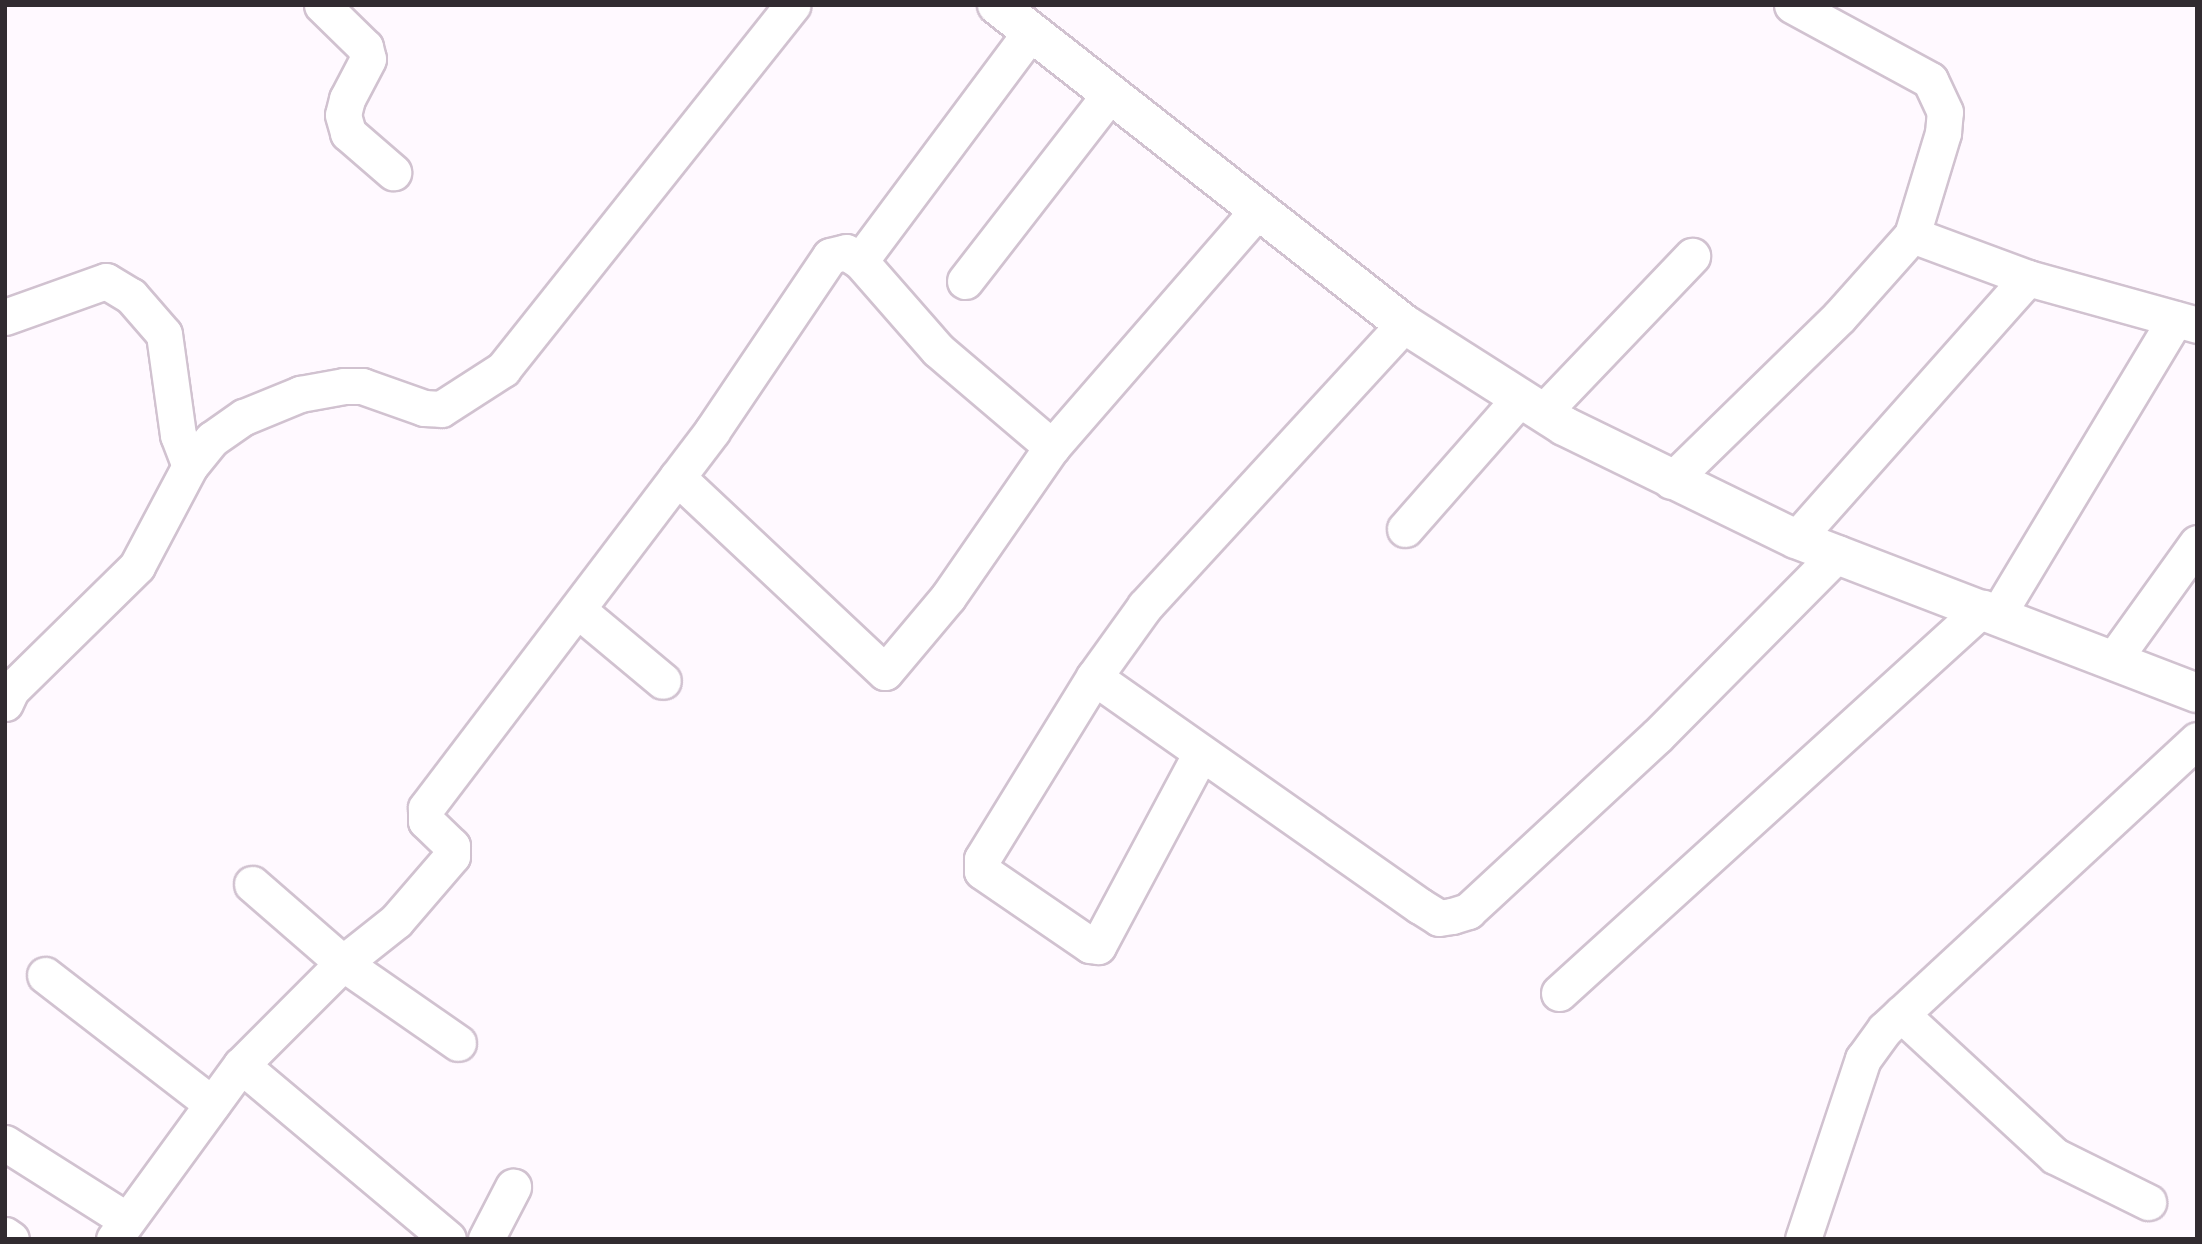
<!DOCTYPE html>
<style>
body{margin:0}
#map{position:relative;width:2202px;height:1244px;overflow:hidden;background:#fff9ff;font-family:"PT Sans Narrow",sans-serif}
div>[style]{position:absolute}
.roads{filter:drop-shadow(2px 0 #d1c2d0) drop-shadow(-2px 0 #d1c2d0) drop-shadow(0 2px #d1c2d0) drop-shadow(0 -2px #d1c2d0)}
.street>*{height:35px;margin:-17.5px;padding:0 17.5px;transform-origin:17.5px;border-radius:17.5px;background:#fff}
.secondary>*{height:38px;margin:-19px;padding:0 19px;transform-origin:19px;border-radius:19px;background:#fff}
span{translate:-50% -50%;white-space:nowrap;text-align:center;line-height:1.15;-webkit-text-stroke:5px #fff9ff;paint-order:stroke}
.frame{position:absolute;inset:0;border:7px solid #312b30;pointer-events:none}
</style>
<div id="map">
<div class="roads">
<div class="street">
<div style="left:322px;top:5px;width:60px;rotate:44.3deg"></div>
<div style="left:365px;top:47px;width:12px;rotate:76deg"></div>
<div style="left:368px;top:59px;width:45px;rotate:117.7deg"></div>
<div style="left:347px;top:99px;width:16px;rotate:104deg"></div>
<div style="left:343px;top:115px;width:19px;rotate:74deg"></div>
<div style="left:348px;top:133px;width:60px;rotate:40.9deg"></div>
<div style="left:1912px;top:235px;width:124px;rotate:20.3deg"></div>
<div style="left:2028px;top:278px;width:175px;rotate:15.5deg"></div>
<div style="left:860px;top:261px;width:286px;rotate:-53.3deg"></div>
<div style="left:965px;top:281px;width:237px;rotate:-52.2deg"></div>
<div style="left:5px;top:317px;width:107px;rotate:-19.6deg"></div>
<div style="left:106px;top:281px;width:29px;rotate:31deg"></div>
<div style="left:131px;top:296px;width:50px;rotate:49deg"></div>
<div style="left:164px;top:334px;width:102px;rotate:82.1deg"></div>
<div style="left:178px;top:435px;width:33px;rotate:69deg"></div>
<div style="left:1543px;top:412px;width:216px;rotate:-46.3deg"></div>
<div style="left:677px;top:477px;width:285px;rotate:43.2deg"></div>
<div style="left:885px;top:672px;width:98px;rotate:-50deg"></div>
<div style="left:948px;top:597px;width:183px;rotate:-55.3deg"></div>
<div style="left:1671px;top:481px;width:235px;rotate:-44.3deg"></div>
<div style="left:1839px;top:317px;width:110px;rotate:-48.3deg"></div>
<div style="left:1912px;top:235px;width:107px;rotate:-73.1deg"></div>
<div style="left:1943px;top:133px;width:21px;rotate:-85deg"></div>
<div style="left:1945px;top:112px;width:35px;rotate:-115deg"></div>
<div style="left:1930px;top:80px;width:157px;rotate:-151.5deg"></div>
<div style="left:1405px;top:529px;width:174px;rotate:-48.7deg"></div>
<div style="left:1796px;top:539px;width:349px;rotate:-48.4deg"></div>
<div style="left:579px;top:611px;width:109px;rotate:39.8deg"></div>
<div style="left:1998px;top:614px;width:344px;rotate:-59deg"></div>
<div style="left:2113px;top:660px;width:144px;rotate:-54.3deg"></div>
<div style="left:1094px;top:677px;width:398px;rotate:35.1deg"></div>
<div style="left:1420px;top:906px;width:22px;rotate:32deg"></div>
<div style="left:1439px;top:918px;width:13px;rotate:-9deg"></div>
<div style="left:1452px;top:916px;width:17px;rotate:-17deg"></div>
<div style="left:1468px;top:911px;width:258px;rotate:-42.8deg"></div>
<div style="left:1657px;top:736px;width:257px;rotate:-45.3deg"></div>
<div style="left:5px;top:703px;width:14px;rotate:-65deg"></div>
<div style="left:11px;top:690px;width:177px;rotate:-44.5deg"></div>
<div style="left:137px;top:566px;width:113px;rotate:-62.1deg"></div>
<div style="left:190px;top:466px;width:35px;rotate:-51deg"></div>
<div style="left:212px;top:439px;width:39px;rotate:-35deg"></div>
<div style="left:244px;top:417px;width:61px;rotate:-22.3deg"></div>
<div style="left:300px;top:394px;width:45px;rotate:-10.3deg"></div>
<div style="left:344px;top:386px;width:18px"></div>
<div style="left:362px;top:386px;width:66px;rotate:19.5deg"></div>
<div style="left:424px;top:408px;width:17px;rotate:3deg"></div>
<div style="left:441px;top:409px;width:74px;rotate:-32.8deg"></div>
<div style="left:503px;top:369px;width:465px;rotate:-51.5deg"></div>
<div style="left:1201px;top:753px;width:219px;rotate:118.1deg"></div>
<div style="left:1098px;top:946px;width:8px;rotate:-173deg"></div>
<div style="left:1090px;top:945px;width:131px;rotate:-145.6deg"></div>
<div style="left:982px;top:871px;width:12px;rotate:-90deg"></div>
<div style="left:982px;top:859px;width:214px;rotate:-58.4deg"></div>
<div style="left:1094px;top:677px;width:87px;rotate:-54.3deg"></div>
<div style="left:1145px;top:606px;width:383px;rotate:-47.4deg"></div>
<div style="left:252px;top:884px;width:121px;rotate:41deg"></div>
<div style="left:343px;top:963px;width:140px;rotate:34.8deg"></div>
<div style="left:45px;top:975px;width:211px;rotate:37.7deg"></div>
<div style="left:1559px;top:993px;width:573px;rotate:-42.24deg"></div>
<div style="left:1901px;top:1014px;width:209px;rotate:42.7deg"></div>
<div style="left:2055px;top:1156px;width:104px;rotate:26.3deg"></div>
<div style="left:241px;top:1065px;width:270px;rotate:40deg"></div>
<div style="left:5px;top:1143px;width:144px;rotate:32.3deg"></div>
<div style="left:5px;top:1235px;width:7px;rotate:34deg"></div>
<div style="left:114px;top:1239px;width:215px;rotate:-53.9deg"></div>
<div style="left:241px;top:1065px;width:144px;rotate:-45deg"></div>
<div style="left:343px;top:963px;width:68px;rotate:-38.4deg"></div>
<div style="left:396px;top:921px;width:86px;rotate:-49.3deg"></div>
<div style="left:452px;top:856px;width:10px;rotate:-90deg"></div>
<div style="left:452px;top:846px;width:36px;rotate:-136deg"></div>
<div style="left:426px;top:821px;width:13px;rotate:-90deg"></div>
<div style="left:426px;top:808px;width:473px;rotate:-52.8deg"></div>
<div style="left:712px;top:431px;width:211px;rotate:-56deg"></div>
<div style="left:830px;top:256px;width:16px;rotate:-14deg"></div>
<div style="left:846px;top:252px;width:17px;rotate:33deg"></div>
<div style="left:860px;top:261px;width:118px;rotate:48.8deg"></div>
<div style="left:938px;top:350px;width:150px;rotate:40.4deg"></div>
<div style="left:1052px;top:447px;width:313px;rotate:-49deg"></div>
<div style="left:486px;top:1239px;width:59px;rotate:-62.6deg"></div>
<div style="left:1803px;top:1239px;width:190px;rotate:-71.6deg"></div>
<div style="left:1863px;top:1059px;width:37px;rotate:-54deg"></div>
<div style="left:1885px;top:1029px;width:425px;rotate:-42.8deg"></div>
</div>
<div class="secondary">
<div style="left:997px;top:5px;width:517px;rotate:38.09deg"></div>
<div style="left:1404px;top:324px;width:190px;rotate:32.5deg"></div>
<div style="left:1564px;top:426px;width:258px;rotate:26deg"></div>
<div style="left:1796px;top:539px;width:430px;rotate:21deg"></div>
</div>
</div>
<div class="frame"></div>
</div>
